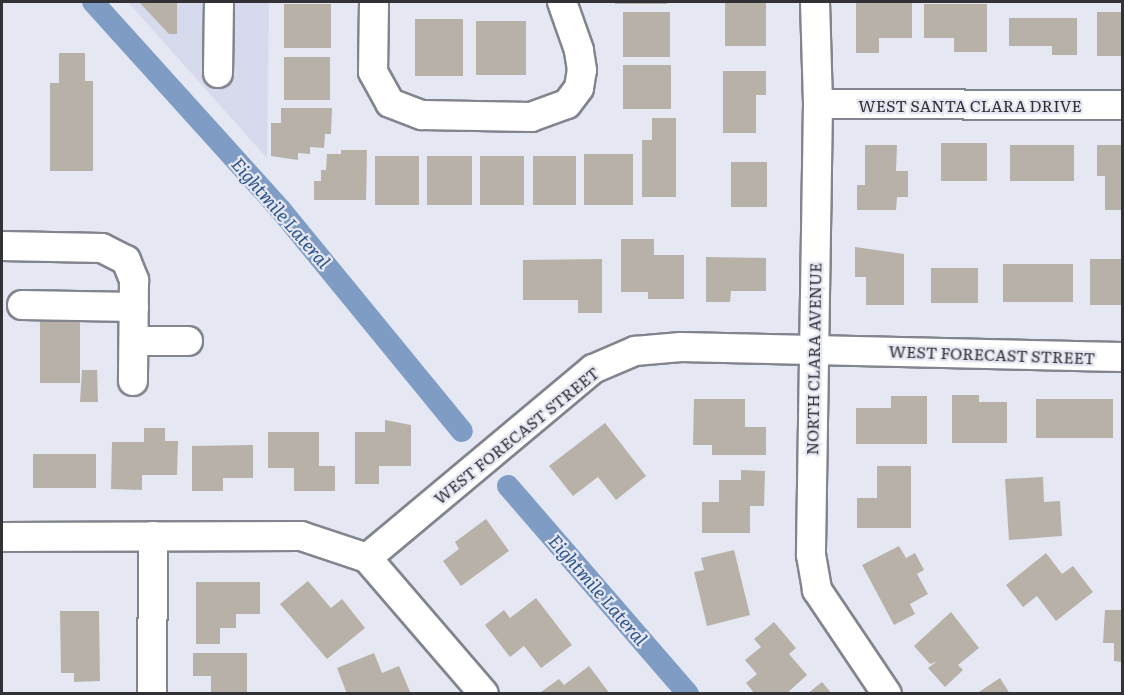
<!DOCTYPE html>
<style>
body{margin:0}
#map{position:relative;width:1124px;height:695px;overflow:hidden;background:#e5e7f2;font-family:Literata,serif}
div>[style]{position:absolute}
.built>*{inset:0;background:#d7d9ec}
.canal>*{height:22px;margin:-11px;padding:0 11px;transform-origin:11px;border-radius:11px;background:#7f9cc5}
.building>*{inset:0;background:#b8b1a8;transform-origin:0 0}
.roads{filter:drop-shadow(2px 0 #82848e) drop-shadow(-2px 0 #82848e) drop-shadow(0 2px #82848e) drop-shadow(0 -2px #82848e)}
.minor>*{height:28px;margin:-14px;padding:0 14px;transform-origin:14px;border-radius:14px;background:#fff}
span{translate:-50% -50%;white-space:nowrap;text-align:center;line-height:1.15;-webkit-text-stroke:4.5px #e5e7f2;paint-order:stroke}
.street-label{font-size:16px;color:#313136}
.water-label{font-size:18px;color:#2d548a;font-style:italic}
.frame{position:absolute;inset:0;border:3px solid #313136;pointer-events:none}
</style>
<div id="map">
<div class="built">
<div style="clip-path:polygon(128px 2px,269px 2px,267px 158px)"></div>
</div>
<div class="canal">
<div style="left:93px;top:2px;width:279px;rotate:47.9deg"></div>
<div style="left:280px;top:209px;width:287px;rotate:50.7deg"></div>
<div style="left:508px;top:486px;width:275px;rotate:49.1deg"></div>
</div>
<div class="building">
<div style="clip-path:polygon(139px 2px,177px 2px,177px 34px,169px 34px)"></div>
<div style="left:615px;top:2px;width:52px;height:2px"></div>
<div style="left:725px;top:2px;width:41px;height:44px"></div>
<div style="clip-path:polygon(856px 2px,912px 2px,912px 38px,879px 38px,879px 53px,856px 53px)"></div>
<div style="left:284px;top:4px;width:47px;height:44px"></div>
<div style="clip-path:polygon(924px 4px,987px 4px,987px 52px,954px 52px,954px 38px,924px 38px)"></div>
<div style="left:623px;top:12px;width:47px;height:45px"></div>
<div style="left:1097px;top:12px;width:25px;height:44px"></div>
<div style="clip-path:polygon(1009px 18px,1077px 18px,1077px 55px,1052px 55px,1052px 46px,1009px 46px)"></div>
<div style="left:415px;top:19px;width:48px;height:57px"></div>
<div style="left:476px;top:21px;width:50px;height:54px"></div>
<div style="clip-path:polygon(59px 53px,85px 53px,85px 81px,93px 81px,93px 171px,50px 171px,50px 83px,59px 83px)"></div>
<div style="left:284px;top:57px;width:46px;height:43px"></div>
<div style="left:623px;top:65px;width:48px;height:44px"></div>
<div style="clip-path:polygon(723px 71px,766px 71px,766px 95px,756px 95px,756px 133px,723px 133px)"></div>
<div style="clip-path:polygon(281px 108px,332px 108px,331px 134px,325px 134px,324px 148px,310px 147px,310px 154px,298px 153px,298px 160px,271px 156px,271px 123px,281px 123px)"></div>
<div style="clip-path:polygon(652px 118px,676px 118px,676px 197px,642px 197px,642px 140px,652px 140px)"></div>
<div style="left:941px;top:143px;width:46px;height:38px"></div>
<div style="clip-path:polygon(865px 145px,897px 145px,896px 171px,908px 171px,908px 197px,897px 197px,896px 210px,857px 210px,857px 185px,865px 185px)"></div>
<div style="left:1010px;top:145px;width:64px;height:36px"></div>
<div style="clip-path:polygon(1097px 145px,1122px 145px,1122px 210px,1105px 210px,1105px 176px,1097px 176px)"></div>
<div style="clip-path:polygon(341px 150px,367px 150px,366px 200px,314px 200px,314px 181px,321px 181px,321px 170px,326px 170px,327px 154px,341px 154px)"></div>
<div style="left:584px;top:154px;width:49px;height:51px"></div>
<div style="left:375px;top:156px;width:44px;height:49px"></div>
<div style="left:427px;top:156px;width:45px;height:49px"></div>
<div style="left:480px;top:156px;width:44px;height:49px"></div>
<div style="left:533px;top:156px;width:43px;height:49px"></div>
<div style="left:731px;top:162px;width:36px;height:45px"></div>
<div style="clip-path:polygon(621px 239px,654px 239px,654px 255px,684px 255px,684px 299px,648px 299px,648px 292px,621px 292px)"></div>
<div style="clip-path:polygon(855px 247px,904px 254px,904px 305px,866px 305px,866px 277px,855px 277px)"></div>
<div style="clip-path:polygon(706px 257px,766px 258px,766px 291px,731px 291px,730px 302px,706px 302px)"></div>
<div style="clip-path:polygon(602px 259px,602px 313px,578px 313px,578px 300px,523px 300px,523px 260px)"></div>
<div style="left:1090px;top:259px;width:32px;height:46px"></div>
<div style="left:1003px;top:264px;width:70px;height:38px"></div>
<div style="left:931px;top:268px;width:47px;height:35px"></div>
<div style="left:40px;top:316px;width:40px;height:67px"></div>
<div style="clip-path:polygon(82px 370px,97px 370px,98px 402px,80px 402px)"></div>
<div style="clip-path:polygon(952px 395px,979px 395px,979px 402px,1007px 402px,1007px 443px,952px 443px)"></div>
<div style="clip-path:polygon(891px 396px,927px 396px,927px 444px,856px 444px,856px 408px,891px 408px)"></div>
<div style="clip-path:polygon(694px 399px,745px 399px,745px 427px,766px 427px,766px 455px,712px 455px,712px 445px,693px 445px)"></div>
<div style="left:1036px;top:399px;width:77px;height:39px"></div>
<div style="clip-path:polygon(385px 420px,411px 425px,411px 466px,379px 466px,379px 484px,355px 484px,355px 432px,385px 432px)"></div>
<div style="clip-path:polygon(605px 423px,646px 476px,616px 500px,598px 477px,573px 496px,549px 466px)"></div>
<div style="clip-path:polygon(144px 428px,165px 428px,165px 441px,178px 441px,177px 475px,142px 475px,142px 490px,111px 489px,112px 442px,144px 442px)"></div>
<div style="clip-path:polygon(268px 432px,319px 432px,319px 466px,335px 466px,335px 491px,294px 491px,294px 468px,268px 468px)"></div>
<div style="clip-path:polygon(253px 445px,253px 478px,223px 478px,223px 491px,192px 491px,192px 446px)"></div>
<div style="left:96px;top:454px;width:34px;height:63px;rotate:90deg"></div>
<div style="clip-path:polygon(877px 466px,911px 466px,911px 528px,857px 528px,857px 498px,877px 498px)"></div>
<div style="clip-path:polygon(741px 470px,765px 471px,764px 506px,750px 506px,750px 533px,702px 533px,702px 502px,719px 502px,719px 480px,741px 480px)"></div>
<div style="clip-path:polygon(1043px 477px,1044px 502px,1060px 501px,1062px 536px,1009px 540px,1005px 479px)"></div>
<div style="clip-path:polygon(486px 519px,509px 551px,461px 586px,443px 561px,459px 549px,455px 542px)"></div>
<div style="clip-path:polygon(899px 546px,906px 558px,915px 553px,924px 570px,917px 574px,928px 594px,910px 604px,915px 614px,894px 625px,862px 565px)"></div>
<div style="clip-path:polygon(734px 550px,750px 615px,707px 626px,694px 572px,704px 570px,701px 558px)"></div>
<div style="clip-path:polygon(1046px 553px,1062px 574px,1073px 566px,1093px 592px,1056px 621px,1037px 596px,1023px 607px,1006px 585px)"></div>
<div style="clip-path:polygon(308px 581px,331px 608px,342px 599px,365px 628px,327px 659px,280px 604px)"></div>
<div style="clip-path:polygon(196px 582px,260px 582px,260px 614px,236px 614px,236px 628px,220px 628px,220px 644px,196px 644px)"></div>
<div style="clip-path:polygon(536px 598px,572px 645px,541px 668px,524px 646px,510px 657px,485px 625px,504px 610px,510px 618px)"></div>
<div style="clip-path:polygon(1105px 610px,1122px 610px,1122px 662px,1114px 661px,1114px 643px,1103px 643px)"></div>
<div style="clip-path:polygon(60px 611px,99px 611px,100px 681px,74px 682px,74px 673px,61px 673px)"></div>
<div style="clip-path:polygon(951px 612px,979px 648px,958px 665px,963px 670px,945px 687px,928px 668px,936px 662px,930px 664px,914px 646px)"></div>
<div style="clip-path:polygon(774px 622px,796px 648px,789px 654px,807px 675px,786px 694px,755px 694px,746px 683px,757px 674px,745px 660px,761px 647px,754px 639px)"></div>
<div style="clip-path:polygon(193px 653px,247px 653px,247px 694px,211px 694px,211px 676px,193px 676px)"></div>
<div style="clip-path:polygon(374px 653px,382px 673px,399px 666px,411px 694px,347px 694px,337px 668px)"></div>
<div style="clip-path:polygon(589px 666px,610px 694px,541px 692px,559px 679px,564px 685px)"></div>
<div style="clip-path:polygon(1000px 678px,1010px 694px,976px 694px)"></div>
<div style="clip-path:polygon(822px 682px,832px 694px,807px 694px)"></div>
</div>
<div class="roads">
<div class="minor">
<div style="left:374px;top:2px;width:70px;rotate:90.8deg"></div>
<div style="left:373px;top:72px;width:35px;rotate:61deg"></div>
<div style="left:390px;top:103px;width:34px;rotate:21deg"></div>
<div style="left:422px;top:115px;width:109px;rotate:1.1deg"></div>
<div style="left:531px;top:117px;width:38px;rotate:-20deg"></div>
<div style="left:567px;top:104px;width:20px;rotate:-53deg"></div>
<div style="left:579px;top:88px;width:18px;rotate:-81deg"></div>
<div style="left:582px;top:70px;width:20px;rotate:-99deg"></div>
<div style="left:579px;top:50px;width:51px;rotate:-109.5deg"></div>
<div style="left:815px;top:2px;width:102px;rotate:88.3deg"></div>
<div style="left:818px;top:104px;width:451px;rotate:90.9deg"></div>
<div style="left:811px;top:555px;width:36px;rotate:80deg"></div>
<div style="left:817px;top:590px;width:125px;rotate:56.1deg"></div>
<div style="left:218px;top:73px;width:71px;rotate:-89.2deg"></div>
<div style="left:818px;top:104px;width:304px;rotate:0.2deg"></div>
<div style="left:2px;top:246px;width:100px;rotate:1.1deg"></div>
<div style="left:102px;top:248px;width:27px;rotate:27deg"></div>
<div style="left:126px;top:260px;width:22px;rotate:68deg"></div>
<div style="left:134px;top:280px;width:101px;rotate:90.6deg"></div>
<div style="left:22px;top:305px;width:112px;rotate:1deg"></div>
<div style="left:134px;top:341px;width:54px"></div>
<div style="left:2px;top:537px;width:299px;rotate:-0.2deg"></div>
<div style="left:301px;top:536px;width:70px;rotate:18.4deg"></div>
<div style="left:367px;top:558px;width:295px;rotate:-39.9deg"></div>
<div style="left:593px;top:369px;width:46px;rotate:-23.2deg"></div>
<div style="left:635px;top:351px;width:46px;rotate:-5deg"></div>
<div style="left:681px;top:347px;width:441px;rotate:1.3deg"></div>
<div style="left:367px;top:558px;width:179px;rotate:49.3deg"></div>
<div style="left:152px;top:694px;width:158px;rotate:-89.6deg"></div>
</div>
</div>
<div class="street-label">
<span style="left:970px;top:105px">WEST SANTA CLARA DRIVE</span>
<span style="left:992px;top:354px;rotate:2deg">WEST FORECAST STREET</span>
<span style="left:813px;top:359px;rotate:-89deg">NORTH CLARA AVENUE</span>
<span style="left:516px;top:435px;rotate:-39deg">WEST FORECAST STREET</span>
</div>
<div class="water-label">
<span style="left:281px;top:213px;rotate:49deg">Eightmile Lateral</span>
<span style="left:598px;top:590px;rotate:49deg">Eightmile Lateral</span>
</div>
<div class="frame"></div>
</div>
